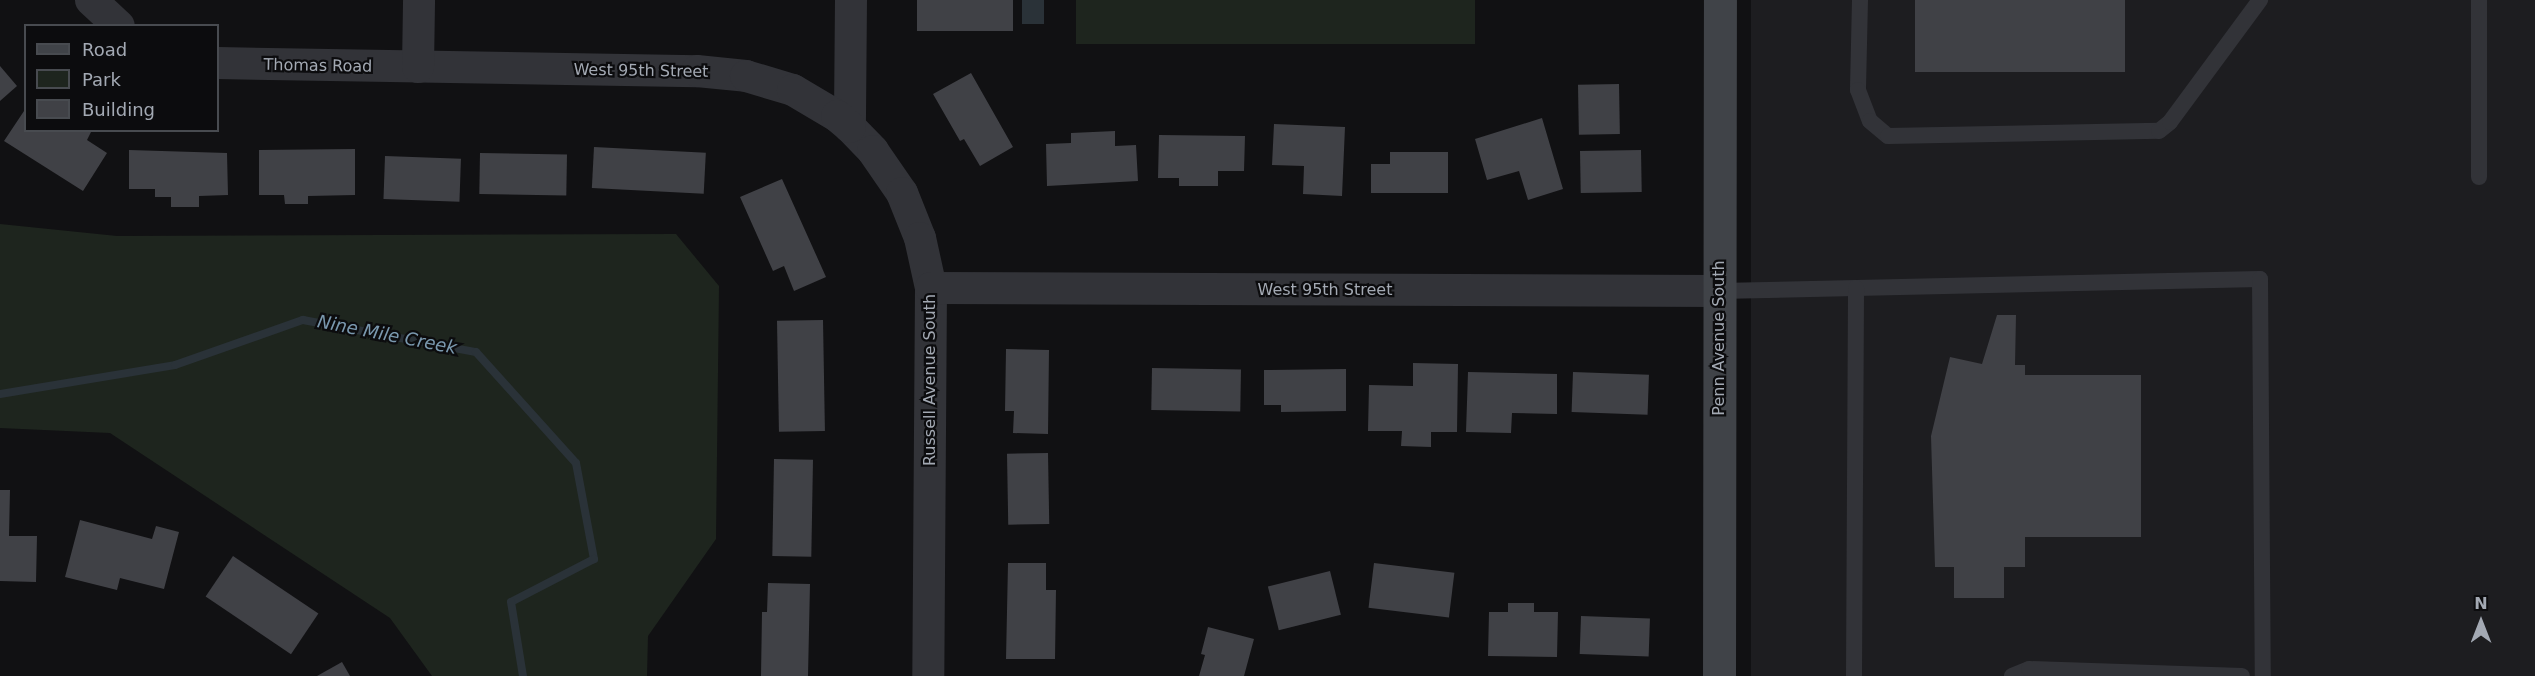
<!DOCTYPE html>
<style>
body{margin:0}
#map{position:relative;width:2535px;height:676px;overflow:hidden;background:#111113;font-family:"DejaVu Sans",sans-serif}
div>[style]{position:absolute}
.built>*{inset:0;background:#1d1d20;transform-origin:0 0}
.green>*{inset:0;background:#1e251e;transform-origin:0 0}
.water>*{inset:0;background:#2a3238;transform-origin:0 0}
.stream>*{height:8px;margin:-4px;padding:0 4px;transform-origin:4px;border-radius:4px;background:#2a3238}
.building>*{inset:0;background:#404146;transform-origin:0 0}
.service>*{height:16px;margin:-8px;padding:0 8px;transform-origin:8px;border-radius:8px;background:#323338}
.minor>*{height:32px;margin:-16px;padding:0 16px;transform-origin:16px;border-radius:16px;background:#323338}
.secondary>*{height:33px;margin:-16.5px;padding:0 16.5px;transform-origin:16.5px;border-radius:16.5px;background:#404348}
span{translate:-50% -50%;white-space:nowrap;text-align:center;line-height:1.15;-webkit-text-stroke:4.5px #0c0c0e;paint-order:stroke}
.street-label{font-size:16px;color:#a3a9b3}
.water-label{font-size:18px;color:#7a98ae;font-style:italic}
.legend{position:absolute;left:24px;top:24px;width:195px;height:108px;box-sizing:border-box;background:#0c0c0e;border:2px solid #484b50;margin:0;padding:8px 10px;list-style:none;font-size:18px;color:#a3a9b3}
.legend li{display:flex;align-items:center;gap:12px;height:30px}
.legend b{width:30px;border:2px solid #484b50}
.north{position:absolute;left:2451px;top:592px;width:60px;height:60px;-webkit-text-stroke:4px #0c0c0e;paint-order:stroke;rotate:0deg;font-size:16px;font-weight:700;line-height:24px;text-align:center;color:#a3a9b3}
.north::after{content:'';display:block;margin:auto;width:21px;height:27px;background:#a3a9b3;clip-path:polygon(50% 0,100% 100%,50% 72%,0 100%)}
</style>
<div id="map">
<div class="built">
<div style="left:1751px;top:0;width:784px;height:676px"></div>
</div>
<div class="green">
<div style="left:1076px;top:0;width:399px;height:44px"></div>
<div style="clip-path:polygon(0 224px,117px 236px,676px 234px,719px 286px,716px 539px,648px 636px,647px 676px,432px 676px,390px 618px,110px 433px,0 428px)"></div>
</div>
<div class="water">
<div style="left:1022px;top:0;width:22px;height:24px"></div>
</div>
<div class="stream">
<div style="left:0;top:394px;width:177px;rotate:-9.4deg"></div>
<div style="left:175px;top:365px;width:136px;rotate:-19.4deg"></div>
<div style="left:303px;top:320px;width:176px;rotate:10.5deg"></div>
<div style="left:476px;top:352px;width:149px;rotate:48deg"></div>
<div style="left:576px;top:463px;width:98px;rotate:79.4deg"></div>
<div style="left:594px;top:559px;width:93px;rotate:152.6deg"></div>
<div style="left:511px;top:602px;width:75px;rotate:80.8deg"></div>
</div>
<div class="building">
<div style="left:917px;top:0;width:96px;height:31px"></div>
<div style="left:1915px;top:0;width:210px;height:72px"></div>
<div style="clip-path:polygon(0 66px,17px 86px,0 101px)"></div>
<div style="clip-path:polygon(971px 73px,1013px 147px,980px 166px,964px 139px,960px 141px,933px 94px)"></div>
<div style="left:1619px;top:84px;width:50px;height:41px;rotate:89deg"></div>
<div style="clip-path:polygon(26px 108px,26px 130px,88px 130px,91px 132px,87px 140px,107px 153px,83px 191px,4px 141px)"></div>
<div style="clip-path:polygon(1542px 118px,1563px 189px,1528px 200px,1519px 171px,1487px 180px,1475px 139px)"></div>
<div style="clip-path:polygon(1274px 124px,1345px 127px,1342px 196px,1303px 194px,1304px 166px,1272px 165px)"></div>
<div style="clip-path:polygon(1115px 131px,1115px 146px,1136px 145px,1138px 181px,1047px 186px,1046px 144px,1071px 143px,1071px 133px)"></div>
<div style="clip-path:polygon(1159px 135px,1245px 136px,1244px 171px,1218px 171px,1218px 186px,1179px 186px,1179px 178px,1158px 178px)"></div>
<div style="left:594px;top:147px;width:112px;height:41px;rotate:3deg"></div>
<div style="clip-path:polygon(355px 149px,355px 195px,308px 196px,308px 204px,285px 204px,284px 195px,259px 195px,259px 150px)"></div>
<div style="clip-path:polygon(129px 150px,227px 153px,228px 195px,199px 196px,199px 207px,171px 207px,171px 197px,155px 197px,155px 189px,129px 189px)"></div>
<div style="left:1641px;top:150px;width:42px;height:61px;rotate:89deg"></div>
<div style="clip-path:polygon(1390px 152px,1448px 152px,1448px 193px,1371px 193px,1371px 164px,1390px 164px)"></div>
<div style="left:480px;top:153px;width:87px;height:41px;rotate:1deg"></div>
<div style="left:385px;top:156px;width:76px;height:43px;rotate:2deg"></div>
<div style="clip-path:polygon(782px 179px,826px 277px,794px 291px,784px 266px,773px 271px,740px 197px)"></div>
<div style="clip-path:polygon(1997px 315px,2016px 315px,2015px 365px,2025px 365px,2025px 375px,2141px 375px,2141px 537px,2025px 537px,2025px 567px,2004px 567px,2004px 598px,1954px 598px,1954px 567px,1935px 567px,1931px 436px,1950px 357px,1982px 364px)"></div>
<div style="left:823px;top:320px;width:111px;height:46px;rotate:89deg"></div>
<div style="clip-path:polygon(1006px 349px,1049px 350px,1048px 434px,1013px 433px,1014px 411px,1005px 411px)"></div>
<div style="clip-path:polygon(1413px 363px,1458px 364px,1457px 432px,1431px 432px,1431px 447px,1401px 446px,1402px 431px,1368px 431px,1369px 385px,1413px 386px)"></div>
<div style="left:1152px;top:368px;width:89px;height:42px;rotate:1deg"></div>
<div style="clip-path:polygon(1346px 369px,1346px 411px,1281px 412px,1281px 405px,1264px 405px,1264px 370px)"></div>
<div style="clip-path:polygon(1468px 372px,1557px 374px,1557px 414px,1512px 413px,1511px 433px,1466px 432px)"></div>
<div style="left:1573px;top:372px;width:76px;height:40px;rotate:2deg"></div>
<div style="left:1048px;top:453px;width:71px;height:41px;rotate:89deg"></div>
<div style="left:774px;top:459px;width:39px;height:97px;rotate:1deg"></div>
<div style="clip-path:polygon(0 490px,10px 490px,9px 536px,37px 536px,36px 582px,0 581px)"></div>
<div style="clip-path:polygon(80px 520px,152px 539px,156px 526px,179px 532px,164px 589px,120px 578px,117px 590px,65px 577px)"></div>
<div style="left:233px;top:556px;width:103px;height:49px;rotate:34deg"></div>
<div style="clip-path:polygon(1008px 563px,1046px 563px,1046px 590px,1056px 590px,1055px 659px,1006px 659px)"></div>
<div style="left:1374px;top:563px;width:81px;height:45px;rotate:7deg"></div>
<div style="left:1330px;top:571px;width:45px;height:64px;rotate:76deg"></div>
<div style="clip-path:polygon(768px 583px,810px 584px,808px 676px,761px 676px,762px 612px,767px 612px)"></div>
<div style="clip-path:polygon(1508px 603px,1534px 603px,1534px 612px,1558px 612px,1557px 657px,1488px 656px,1489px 612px,1508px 612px)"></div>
<div style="left:1581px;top:616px;width:69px;height:38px;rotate:2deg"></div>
<div style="clip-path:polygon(1208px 627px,1254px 639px,1244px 676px,1199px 676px,1205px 655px,1201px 654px)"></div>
<div style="clip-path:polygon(342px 662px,350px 676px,317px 676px)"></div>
</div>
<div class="service">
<div style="left:1860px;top:0;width:90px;rotate:91.3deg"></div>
<div style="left:1858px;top:90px;width:33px;rotate:69deg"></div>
<div style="left:1870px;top:121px;width:23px;rotate:40deg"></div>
<div style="left:1888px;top:136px;width:271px;rotate:-1.1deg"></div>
<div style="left:2159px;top:131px;width:14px;rotate:-39deg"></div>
<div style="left:2170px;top:122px;width:152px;rotate:-53.6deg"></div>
<div style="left:2479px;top:177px;width:177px;rotate:-90deg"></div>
<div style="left:1719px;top:291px;width:541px;rotate:-1.27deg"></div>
<div style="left:2260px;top:279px;width:397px;rotate:89.6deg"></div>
<div style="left:1854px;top:676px;width:388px;rotate:-89.7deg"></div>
<div style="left:2012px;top:676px;width:18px;rotate:-22deg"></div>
<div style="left:2029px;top:669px;width:213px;rotate:1.9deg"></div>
</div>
<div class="minor">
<div style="left:91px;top:0;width:38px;rotate:43deg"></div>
<div style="left:851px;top:0;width:127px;rotate:90.5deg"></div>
<div style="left:850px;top:127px;width:33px;rotate:46deg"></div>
<div style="left:873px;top:151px;width:51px;rotate:55.4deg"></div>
<div style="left:902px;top:193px;width:48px;rotate:68.2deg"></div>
<div style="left:920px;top:238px;width:51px;rotate:77.6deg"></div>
<div style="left:931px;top:288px;width:388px;rotate:90.4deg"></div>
<div style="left:218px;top:63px;width:479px;rotate:1deg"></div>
<div style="left:697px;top:71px;width:49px;rotate:5.8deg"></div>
<div style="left:746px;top:76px;width:49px;rotate:16.6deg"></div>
<div style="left:793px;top:90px;width:51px;rotate:30.6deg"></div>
<div style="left:837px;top:116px;width:17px;rotate:40deg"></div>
<div style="left:418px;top:67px;width:67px;rotate:-89.1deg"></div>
<div style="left:931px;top:288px;width:788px;rotate:0.22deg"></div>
</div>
<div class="secondary">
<div style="left:1719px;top:676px;width:676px;rotate:-89.92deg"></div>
</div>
<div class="street-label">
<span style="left:318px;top:66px;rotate:1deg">Thomas Road</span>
<span style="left:641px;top:71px;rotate:1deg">West 95th Street</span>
<span style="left:1325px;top:290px">West 95th Street</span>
<span style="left:1719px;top:338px;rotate:-90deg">Penn Avenue South</span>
<span style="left:930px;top:380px;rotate:-90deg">Russell Avenue South</span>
</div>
<div class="water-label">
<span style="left:387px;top:335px;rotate:11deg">Nine Mile Creek</span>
</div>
<ul class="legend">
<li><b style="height:8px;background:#404348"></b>Road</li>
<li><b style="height:16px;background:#1e251e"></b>Park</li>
<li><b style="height:16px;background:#404146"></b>Building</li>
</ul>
<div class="north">N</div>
</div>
